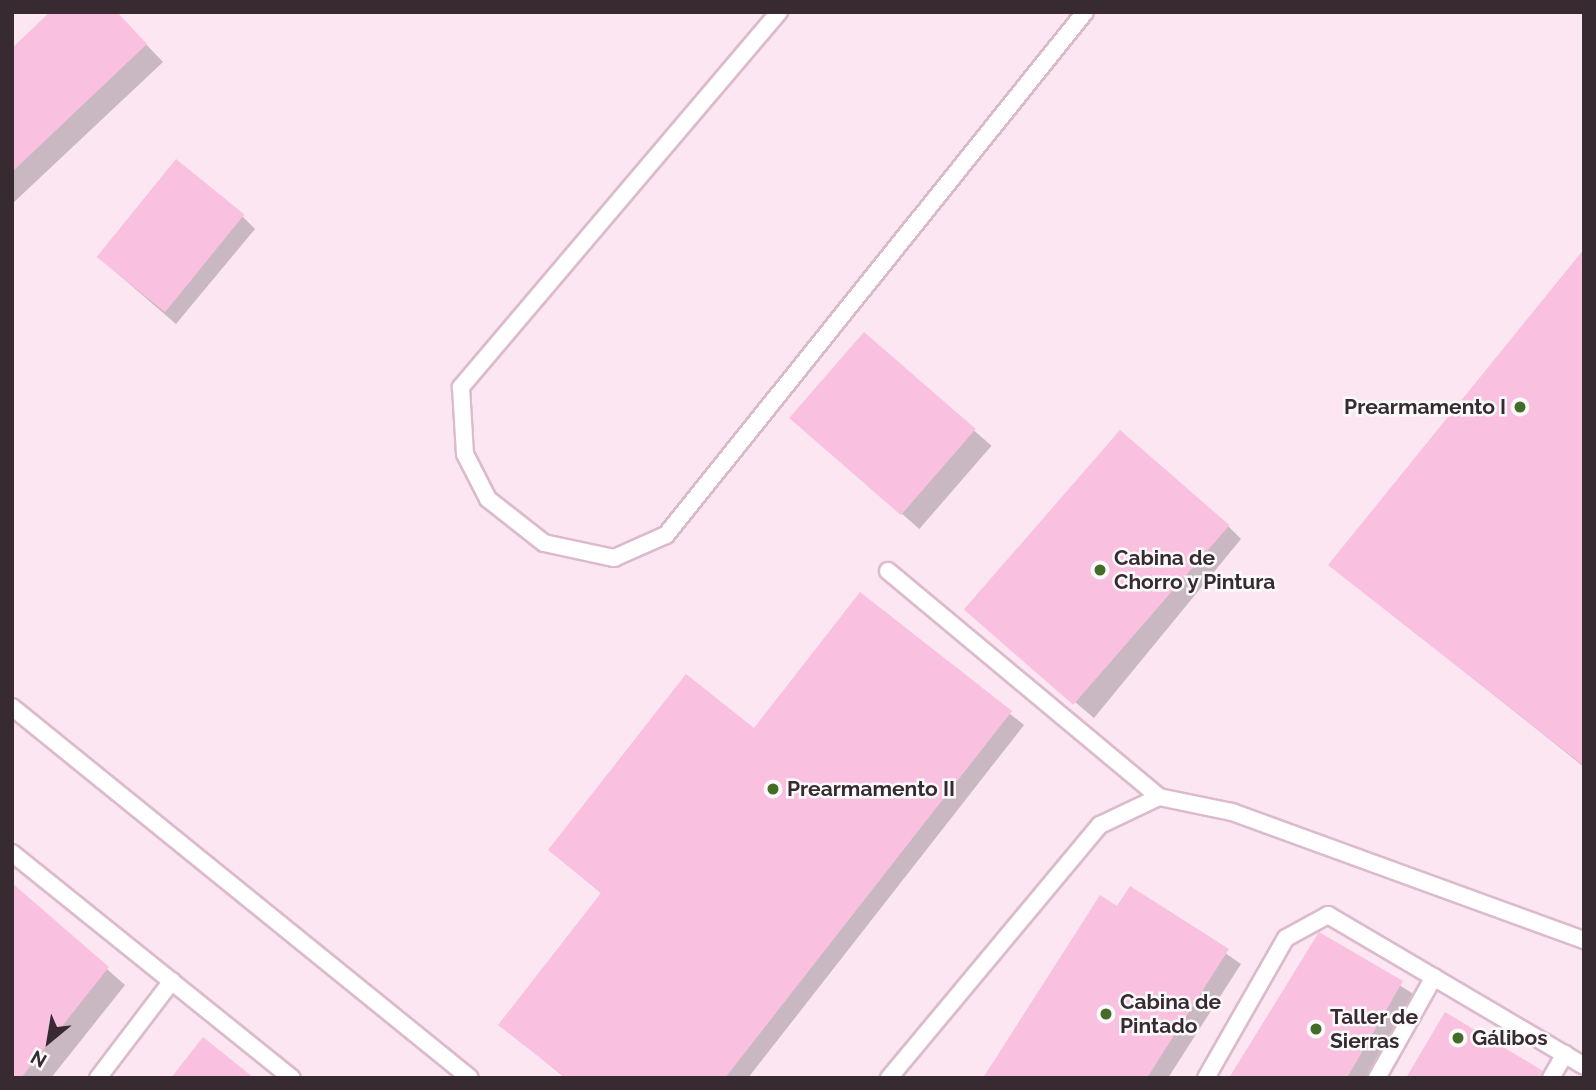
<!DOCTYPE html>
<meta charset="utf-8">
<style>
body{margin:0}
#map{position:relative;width:1596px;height:1090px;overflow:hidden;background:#fce6f2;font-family:Raleway,sans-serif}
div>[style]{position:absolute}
.shadow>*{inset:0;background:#0003;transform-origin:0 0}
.building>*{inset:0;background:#f9c0e0;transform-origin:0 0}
.roads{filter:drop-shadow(2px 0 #dcbacd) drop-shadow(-2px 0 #dcbacd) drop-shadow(0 2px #dcbacd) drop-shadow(0 -2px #dcbacd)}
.lane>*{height:16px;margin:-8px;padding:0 8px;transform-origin:8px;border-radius:8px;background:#fff}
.dots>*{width:19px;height:19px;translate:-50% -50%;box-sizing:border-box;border:4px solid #fafafa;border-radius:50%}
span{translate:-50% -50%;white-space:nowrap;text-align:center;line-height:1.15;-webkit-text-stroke:5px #fafafa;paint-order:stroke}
.poi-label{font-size:21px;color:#372a31;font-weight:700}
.right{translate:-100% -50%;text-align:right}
.left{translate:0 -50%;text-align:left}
.frame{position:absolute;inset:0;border:14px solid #372a31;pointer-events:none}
.north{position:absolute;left:14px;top:1006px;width:70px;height:70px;-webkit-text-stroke:5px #fafafa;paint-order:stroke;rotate:210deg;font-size:19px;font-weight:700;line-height:28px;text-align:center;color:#372a31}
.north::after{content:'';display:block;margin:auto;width:24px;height:32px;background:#372a31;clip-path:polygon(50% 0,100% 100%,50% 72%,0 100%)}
</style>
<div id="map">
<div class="shadow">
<div style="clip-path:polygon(115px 12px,163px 62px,12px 204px,12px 51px)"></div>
<div style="clip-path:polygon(242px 216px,255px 229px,176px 324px,97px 256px)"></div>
<div style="clip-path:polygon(1584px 252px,1584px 767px,1331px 565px)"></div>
<div style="left:864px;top:335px;width:169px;height:110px;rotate:41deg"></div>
<div style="clip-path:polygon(1228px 526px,1241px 539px,1094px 718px,972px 615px)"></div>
<div style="clip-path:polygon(861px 595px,1024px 725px,748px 1078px,565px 1078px,500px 1024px,602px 894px,550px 850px,755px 730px)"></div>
<div style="clip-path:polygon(12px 885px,125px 985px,51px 1078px,12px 1078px)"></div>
<div style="clip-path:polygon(1131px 888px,1241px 964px,1168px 1078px,985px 1078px)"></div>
<div style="clip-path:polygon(1319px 934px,1415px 995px,1367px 1078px,1231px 1078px)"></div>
</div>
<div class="building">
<div style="clip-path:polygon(50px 12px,117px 12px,147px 44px,12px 172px,12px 48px)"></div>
<div style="left:176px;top:159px;width:88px;height:126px;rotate:39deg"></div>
<div style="clip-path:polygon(1584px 249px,1584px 766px,1328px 565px)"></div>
<div style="left:864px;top:332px;width:148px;height:114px;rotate:41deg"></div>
<div style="left:1120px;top:430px;width:145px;height:238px;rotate:41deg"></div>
<div style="clip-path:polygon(860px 592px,1012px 711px,725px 1078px,566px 1078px,498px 1025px,601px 893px,548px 850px,686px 674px,754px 728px)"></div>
<div style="clip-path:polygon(12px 883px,109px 967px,21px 1078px,12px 1078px)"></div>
<div style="clip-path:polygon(1130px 886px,1229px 949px,1147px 1078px,983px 1078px,1100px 895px,1117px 906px)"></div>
<div style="clip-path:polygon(1319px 932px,1403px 981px,1347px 1078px,1229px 1078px)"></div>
<div style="clip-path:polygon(1445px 1012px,1543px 1071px,1541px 1078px,1406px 1078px)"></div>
<div style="clip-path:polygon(203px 1037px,254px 1078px,171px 1078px)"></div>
</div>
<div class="roads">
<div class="lane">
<div style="left:779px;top:12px;width:492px;rotate:130.3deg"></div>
<div style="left:461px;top:387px;width:67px;rotate:86.6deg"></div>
<div style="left:465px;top:454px;width:51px;rotate:62.9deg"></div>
<div style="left:488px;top:499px;width:71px;rotate:38.2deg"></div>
<div style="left:544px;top:543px;width:72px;rotate:12.1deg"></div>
<div style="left:614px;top:558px;width:57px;rotate:-23.9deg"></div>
<div style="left:666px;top:535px;width:670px;rotate:-51.3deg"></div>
<div style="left:888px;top:571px;width:353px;rotate:39.8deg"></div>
<div style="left:12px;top:707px;width:589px;rotate:39.01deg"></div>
<div style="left:12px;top:853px;width:359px;rotate:38.8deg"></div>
<div style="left:98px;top:1078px;width:122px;rotate:-52.7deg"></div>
<div style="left:889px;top:1078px;width:329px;rotate:-50.2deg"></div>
<div style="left:1100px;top:825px;width:65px;rotate:-25.4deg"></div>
<div style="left:1159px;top:797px;width:75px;rotate:11.6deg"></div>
<div style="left:1232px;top:812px;width:375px;rotate:20deg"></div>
<div style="left:1206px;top:1078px;width:161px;rotate:-60.3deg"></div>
<div style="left:1286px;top:938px;width:48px;rotate:-28.7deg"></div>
<div style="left:1328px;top:915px;width:297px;rotate:30.5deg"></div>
<div style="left:1377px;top:1078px;width:116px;rotate:-60.6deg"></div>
<div style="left:1551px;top:1078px;width:28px;rotate:-60deg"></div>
</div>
</div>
<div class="dots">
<div style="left:1520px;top:407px;background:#456c27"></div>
<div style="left:1100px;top:570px;background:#456c27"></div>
<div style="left:773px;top:789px;background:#456c27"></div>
<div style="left:1106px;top:1014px;background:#456c27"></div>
<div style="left:1316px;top:1029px;background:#456c27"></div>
<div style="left:1458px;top:1038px;background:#456c27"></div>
</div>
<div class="poi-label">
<span class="right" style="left:1506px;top:407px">Prearmamento I</span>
<span class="left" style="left:1114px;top:570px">Cabina de<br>Chorro y Pintura</span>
<span class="left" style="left:787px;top:789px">Prearmamento II</span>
<span class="left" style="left:1120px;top:1014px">Cabina de<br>Pintado</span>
<span class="left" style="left:1330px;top:1029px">Taller de<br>Sierras</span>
<span class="left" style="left:1472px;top:1038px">Gálibos</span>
</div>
<div class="frame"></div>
<div class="north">N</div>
</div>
